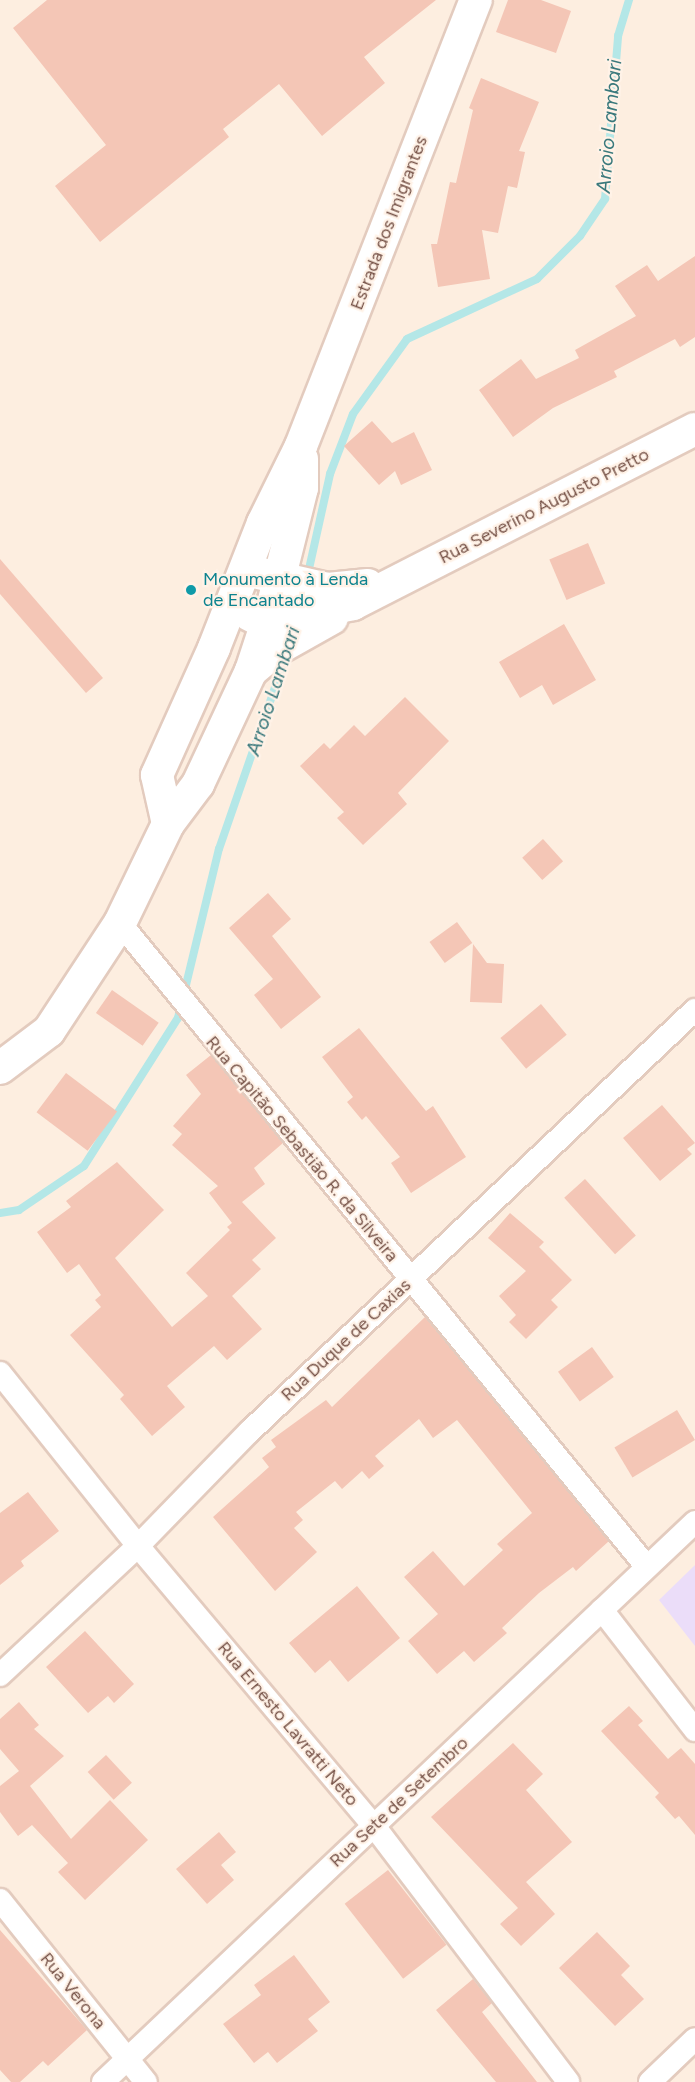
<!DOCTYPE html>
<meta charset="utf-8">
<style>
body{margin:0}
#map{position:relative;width:695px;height:2082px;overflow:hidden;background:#fdeee0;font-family:Figtree,sans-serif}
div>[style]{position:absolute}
.education>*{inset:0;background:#ebddf9}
.stream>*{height:8px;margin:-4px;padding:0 4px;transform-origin:4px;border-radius:4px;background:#b4e7e7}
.building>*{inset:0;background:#f4c6b6;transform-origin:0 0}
.roads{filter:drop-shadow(2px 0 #e3cbbe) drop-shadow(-2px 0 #e3cbbe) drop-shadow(0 2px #e3cbbe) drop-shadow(0 -2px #e3cbbe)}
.street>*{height:22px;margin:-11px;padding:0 11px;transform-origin:11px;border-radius:11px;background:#fff}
.secondary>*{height:32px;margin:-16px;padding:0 16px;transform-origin:16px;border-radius:16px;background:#fff}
.dots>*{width:16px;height:16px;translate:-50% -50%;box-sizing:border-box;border:3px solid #fff2e7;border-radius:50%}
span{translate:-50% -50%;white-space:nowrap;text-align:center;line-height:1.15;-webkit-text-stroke:4.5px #fff2e7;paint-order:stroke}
.street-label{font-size:18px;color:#755146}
.culture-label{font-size:18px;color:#0d838f}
.left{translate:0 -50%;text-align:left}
.water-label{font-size:20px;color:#3a797c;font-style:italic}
</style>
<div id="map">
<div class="education">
<div style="clip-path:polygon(695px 1565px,695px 1646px,659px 1600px)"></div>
</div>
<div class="stream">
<div style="left:307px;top:578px;width:107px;rotate:-77.5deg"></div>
<div style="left:330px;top:474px;width:64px;rotate:-69deg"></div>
<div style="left:353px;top:414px;width:92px;rotate:-54.2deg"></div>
<div style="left:407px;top:339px;width:143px;rotate:-24.8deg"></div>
<div style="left:537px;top:279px;width:61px;rotate:-45deg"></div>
<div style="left:580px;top:236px;width:45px;rotate:-56deg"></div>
<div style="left:605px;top:199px;width:164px;rotate:-85.4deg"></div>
<div style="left:618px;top:36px;width:38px;rotate:-73deg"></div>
<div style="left:0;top:1213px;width:19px;rotate:-9deg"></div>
<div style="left:19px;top:1210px;width:78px;rotate:-34.1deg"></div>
<div style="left:84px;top:1166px;width:175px;rotate:-57.6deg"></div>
<div style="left:178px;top:1018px;width:174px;rotate:-76.4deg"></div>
<div style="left:219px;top:849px;width:204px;rotate:-70.9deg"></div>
</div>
<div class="building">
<div style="clip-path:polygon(47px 0,436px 0,364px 57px,385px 83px,322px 136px,279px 84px,223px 129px,229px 137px,100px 242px,55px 186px,106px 145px,13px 28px)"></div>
<div style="clip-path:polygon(508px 0,541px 0,571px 11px,556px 53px,496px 32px)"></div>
<div style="clip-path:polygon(481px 78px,539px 102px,519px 151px,525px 152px,517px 188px,508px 186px,498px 233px,482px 230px,490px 279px,438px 287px,431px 244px,437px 244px,450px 182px,456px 183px,473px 110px,469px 108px)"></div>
<div style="clip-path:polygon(695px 256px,695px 337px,680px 347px,675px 339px,614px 371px,617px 377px,553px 408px,513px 437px,479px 390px,521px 359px,536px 379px,579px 358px,575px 350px,636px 316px,615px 286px,647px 265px,658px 281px)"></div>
<div style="clip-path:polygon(372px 421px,392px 443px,414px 432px,432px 470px,401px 485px,395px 471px,379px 485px,344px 446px)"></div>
<div style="left:588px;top:543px;width:44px;height:42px;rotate:67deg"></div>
<div style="clip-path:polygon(0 559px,103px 678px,86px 693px,0 594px)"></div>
<div style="clip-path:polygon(564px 624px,596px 680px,553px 705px,542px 685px,520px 698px,499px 662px)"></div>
<div style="clip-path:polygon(405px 697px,449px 741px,398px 793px,407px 804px,363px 845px,337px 818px,344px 812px,300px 766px,324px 743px,330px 749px,354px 725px,365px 736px)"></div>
<div style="left:543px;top:839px;width:30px;height:28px;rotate:48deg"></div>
<div style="clip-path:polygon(268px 893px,291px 919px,272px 936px,321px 997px,281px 1029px,254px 995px,273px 979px,229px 928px)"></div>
<div style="left:457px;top:922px;width:26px;height:34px;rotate:54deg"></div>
<div style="clip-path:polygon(473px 944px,487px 963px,504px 964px,502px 1003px,470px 1002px)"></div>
<div style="left:112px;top:990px;width:57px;height:28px;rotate:35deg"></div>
<div style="left:541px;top:1004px;width:40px;height:53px;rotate:50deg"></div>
<div style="clip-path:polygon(359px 1028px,426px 1111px,433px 1106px,466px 1157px,411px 1193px,391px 1163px,400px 1157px,366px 1116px,362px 1120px,347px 1102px,353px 1097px,322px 1057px)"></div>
<div style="clip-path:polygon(211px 1055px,283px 1143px,254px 1168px,265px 1184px,242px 1202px,276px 1238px,252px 1260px,261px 1269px,232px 1296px,262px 1329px,227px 1360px,214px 1346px,167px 1386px,185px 1407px,152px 1436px,120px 1399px,124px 1395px,70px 1335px,101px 1307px,95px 1300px,101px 1295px,79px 1264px,67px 1273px,37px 1232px,71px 1207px,66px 1201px,117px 1162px,164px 1210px,115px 1258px,172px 1327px,208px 1296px,186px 1273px,230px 1230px,227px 1227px,232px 1223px,209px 1193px,218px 1186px,172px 1145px,182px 1134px,173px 1126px,201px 1094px,186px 1075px)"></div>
<div style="left:66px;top:1073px;width:64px;height:49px;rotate:37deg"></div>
<div style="clip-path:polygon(662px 1105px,695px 1143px,687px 1149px,692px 1154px,660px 1181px,623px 1138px)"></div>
<div style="left:585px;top:1179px;width:76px;height:28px;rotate:48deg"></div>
<div style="clip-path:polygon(510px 1213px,544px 1242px,539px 1247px,572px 1280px,551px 1300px,558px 1307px,526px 1339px,509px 1322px,516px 1315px,499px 1296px,526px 1271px,488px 1238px)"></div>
<div style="clip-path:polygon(425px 1317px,609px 1541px,576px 1571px,573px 1567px,539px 1593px,502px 1628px,507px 1633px,474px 1662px,464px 1651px,437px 1674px,408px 1641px,438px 1614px,404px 1577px,433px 1551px,464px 1586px,503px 1550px,497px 1544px,532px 1513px,457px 1420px,433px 1438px,419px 1419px,375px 1456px,384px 1466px,369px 1479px,362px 1471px,342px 1489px,335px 1481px,296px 1512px,303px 1520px,294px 1528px,317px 1552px,275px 1591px,213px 1517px,269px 1467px,262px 1458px,276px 1447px,271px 1440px,326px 1400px,332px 1407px)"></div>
<div style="left:592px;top:1347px;width:37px;height:42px;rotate:54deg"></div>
<div style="left:677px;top:1410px;width:35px;height:73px;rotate:59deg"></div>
<div style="clip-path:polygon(28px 1492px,59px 1531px,21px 1561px,24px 1566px,0 1585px,0 1513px)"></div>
<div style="clip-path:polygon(357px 1586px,400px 1638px,348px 1682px,330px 1660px,315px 1673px,289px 1643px)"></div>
<div style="clip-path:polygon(85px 1631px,134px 1684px,114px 1703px,108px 1696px,88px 1713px,46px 1667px)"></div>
<div style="clip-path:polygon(19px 1702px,39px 1725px,34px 1729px,64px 1756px,30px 1786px,71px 1839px,110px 1800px,148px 1840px,85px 1900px,58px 1872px,68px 1863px,32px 1825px,18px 1836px,0 1812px,0 1786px,19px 1771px,0 1749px,0 1719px)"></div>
<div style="clip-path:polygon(629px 1706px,643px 1721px,638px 1725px,668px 1759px,681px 1748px,695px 1764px,695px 1835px,679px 1816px,675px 1819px,655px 1797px,659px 1793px,601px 1731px)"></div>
<div style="clip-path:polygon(513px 1743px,543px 1774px,526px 1790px,572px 1842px,526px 1882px,555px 1914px,521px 1946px,500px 1924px,518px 1908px,431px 1817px)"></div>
<div style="left:106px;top:1755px;width:38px;height:25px;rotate:47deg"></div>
<div style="clip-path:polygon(219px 1832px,236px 1852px,221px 1865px,234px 1880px,207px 1904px,176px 1869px)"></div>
<div style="left:388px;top:1870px;width:95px;height:55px;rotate:52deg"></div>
<div style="clip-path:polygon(0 1930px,87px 2030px,48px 2066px,43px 2061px,20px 2082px,11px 2082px,0 2070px)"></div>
<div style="clip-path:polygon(597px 1932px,630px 1966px,621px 1975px,644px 1999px,615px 2026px,559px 1968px)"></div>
<div style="clip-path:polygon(294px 1955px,330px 2002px,308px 2019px,318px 2031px,277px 2063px,268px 2052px,254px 2063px,223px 2024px,261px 1995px,254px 1985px)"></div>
<div style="clip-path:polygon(473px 1979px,492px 2003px,482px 2012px,537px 2082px,496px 2082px,436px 2010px)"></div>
</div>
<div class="roads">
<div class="street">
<div style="left:120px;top:923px;width:832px;rotate:50.71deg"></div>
<div style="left:0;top:1373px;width:221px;rotate:51.4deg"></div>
<div style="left:138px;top:1546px;width:366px;rotate:49.9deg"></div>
<div style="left:374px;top:1826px;width:321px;rotate:52.8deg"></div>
<div style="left:602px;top:1610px;width:152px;rotate:52.2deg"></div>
<div style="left:0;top:1675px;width:189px;rotate:-43.1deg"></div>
<div style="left:138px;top:1546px;width:159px;rotate:-45.8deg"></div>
<div style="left:249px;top:1432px;width:614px;rotate:-43.42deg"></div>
<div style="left:0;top:1900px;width:233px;rotate:51.3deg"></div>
<div style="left:103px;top:2082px;width:815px;rotate:-43.41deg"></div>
<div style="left:650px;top:2082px;width:62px;rotate:-43.7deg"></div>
</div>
<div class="secondary">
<div style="left:258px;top:573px;width:72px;rotate:12.9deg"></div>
<div style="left:328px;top:589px;width:40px;rotate:-5.7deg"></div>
<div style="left:250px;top:615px;width:16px;rotate:27deg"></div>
<div style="left:264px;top:622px;width:91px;rotate:-11.4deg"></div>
<div style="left:353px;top:604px;width:384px;rotate:-27.1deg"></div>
<div style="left:251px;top:671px;width:34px;rotate:-40deg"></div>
<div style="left:277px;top:649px;width:63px;rotate:-29.4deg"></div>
<div style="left:168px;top:824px;width:50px;rotate:-102.7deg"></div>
<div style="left:157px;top:775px;width:139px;rotate:-65.8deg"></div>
<div style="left:214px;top:648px;width:134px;rotate:-68.6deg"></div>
<div style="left:263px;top:523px;width:86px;rotate:-63.7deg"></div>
<div style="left:301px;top:446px;width:479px;rotate:-68.6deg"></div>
<div style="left:0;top:1068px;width:61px;rotate:-37.1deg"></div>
<div style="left:49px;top:1031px;width:129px;rotate:-56.7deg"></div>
<div style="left:120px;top:923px;width:110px;rotate:-64.1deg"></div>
<div style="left:168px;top:824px;width:50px;rotate:-53.1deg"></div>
<div style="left:198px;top:784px;width:125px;rotate:-64.9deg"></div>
<div style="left:251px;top:671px;width:71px;rotate:-71.8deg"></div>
<div style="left:273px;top:604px;width:120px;rotate:-76deg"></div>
<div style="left:302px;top:488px;width:29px;rotate:-90deg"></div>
</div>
</div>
<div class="dots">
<div style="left:191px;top:590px;background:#0f9aa8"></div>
</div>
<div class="street-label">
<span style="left:389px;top:223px;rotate:-69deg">Estrada dos Imigrantes</span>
<span style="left:544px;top:506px;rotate:-27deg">Rua Severino Augusto Pretto</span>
<span style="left:302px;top:1149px;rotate:50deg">Rua Capitão Sebastião R. da Silveira</span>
<span style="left:346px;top:1340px;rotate:-43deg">Rua Duque de Caxias</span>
<span style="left:288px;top:1724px;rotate:50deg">Rua Ernesto Lavratti Neto</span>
<span style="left:399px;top:1802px;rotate:-43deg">Rua Sete de Setembro</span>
<span style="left:73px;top:1991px;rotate:51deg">Rua Verona</span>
</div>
<div class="culture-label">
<span class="left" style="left:203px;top:590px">Monumento à Lenda<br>de Encantado</span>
</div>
<div class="water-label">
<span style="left:609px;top:126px;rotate:-85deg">Arroio Lambari</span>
<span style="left:273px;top:691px;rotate:-72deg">Arroio Lambari</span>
</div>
</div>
